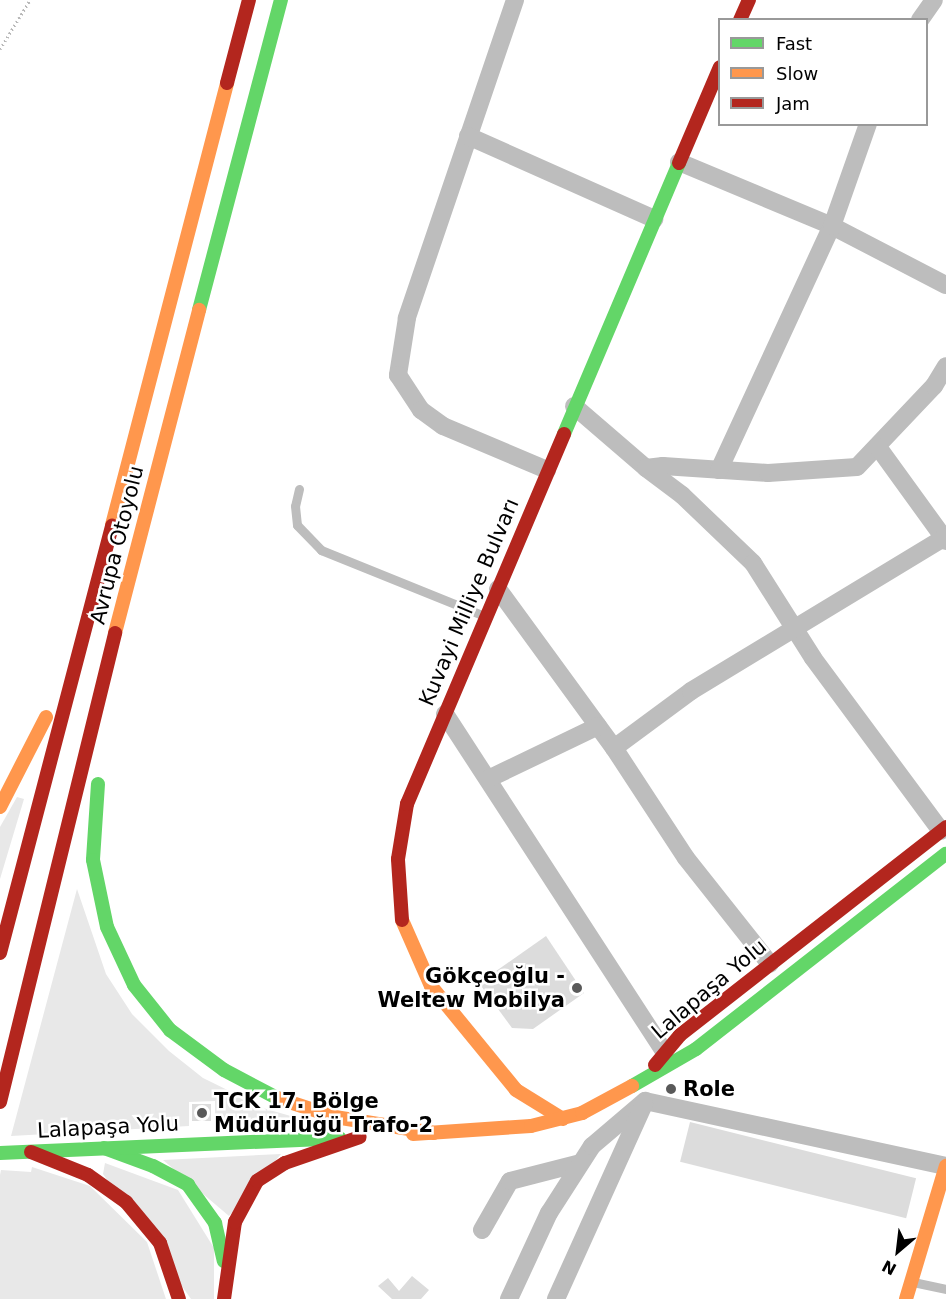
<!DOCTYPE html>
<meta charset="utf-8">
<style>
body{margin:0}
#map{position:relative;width:946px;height:1299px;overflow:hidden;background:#fff;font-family:"DejaVu Sans",sans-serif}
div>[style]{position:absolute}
.green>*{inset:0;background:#e8e8e8}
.building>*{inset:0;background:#dcdcdc;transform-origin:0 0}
.path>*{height:3px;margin-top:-1.5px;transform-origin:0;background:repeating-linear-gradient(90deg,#b8b8b8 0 1.5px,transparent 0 4.5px)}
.lane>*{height:9px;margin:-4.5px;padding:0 4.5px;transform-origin:4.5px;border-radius:4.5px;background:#bdbdbd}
.street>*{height:18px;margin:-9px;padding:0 9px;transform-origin:9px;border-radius:9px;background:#bdbdbd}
.fast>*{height:14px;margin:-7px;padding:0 7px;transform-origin:7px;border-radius:7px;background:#63d668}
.slow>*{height:14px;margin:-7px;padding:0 7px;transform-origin:7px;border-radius:7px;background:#ff974d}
.jam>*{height:14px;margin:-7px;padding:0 7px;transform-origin:7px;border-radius:7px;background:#b3261e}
.dots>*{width:16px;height:16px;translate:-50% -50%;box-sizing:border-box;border:3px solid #fff;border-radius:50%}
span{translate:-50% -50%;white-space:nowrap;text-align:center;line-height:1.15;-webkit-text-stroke:5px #fff;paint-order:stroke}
.street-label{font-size:21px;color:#000}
.poi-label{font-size:21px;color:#000;font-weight:700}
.right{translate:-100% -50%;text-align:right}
.left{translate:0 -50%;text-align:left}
.legend{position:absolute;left:718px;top:18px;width:210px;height:108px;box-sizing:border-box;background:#fff;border:2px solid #999;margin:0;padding:8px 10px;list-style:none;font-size:18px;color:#000}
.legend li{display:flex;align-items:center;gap:12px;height:30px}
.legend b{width:30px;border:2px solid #999}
.north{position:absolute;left:868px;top:1221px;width:60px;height:60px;-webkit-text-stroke:4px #fff;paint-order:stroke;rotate:208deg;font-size:16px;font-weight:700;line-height:24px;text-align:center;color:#000}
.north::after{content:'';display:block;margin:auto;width:21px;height:27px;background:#000;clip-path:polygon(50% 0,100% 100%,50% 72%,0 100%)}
</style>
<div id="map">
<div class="green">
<div style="clip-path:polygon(17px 797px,24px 799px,0 879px,0 827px)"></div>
<div style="clip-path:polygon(77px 889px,106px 974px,132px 1014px,169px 1051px,203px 1078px,266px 1109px,326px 1126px,215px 1125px,215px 1101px,189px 1102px,189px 1126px,11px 1136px)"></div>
<div style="clip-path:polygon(281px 1154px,229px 1216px,163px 1160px)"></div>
<div style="clip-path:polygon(105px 1163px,178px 1190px,214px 1248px,214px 1299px,191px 1299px,103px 1174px)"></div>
<div style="clip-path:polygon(32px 1167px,90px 1186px,147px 1242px,166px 1299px,0 1299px,0 1175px,1px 1170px,31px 1172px)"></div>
</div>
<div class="building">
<div style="clip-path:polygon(546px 936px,584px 993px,533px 1029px,512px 1028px,479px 983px)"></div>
<div style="left:192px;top:1104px;width:19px;height:17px"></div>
<div style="left:690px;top:1122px;width:233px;height:41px;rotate:14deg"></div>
<div style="clip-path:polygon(412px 1276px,429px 1290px,421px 1299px,392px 1299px,378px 1286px,388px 1278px,399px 1291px)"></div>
</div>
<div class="path">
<div style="left:0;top:49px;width:57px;rotate:-58.5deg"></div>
</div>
<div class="lane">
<div style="left:299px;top:489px;width:17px;rotate:103deg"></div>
<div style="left:295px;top:506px;width:19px;rotate:84deg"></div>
<div style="left:297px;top:525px;width:35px;rotate:46deg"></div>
<div style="left:321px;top:550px;width:176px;rotate:22deg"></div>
<div style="left:913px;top:1282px;width:34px;rotate:12deg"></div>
</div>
<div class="street">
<div style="left:515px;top:0;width:336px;rotate:108.8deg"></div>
<div style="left:407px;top:318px;width:58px;rotate:99deg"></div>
<div style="left:398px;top:375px;width:42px;rotate:56.7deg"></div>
<div style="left:421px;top:410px;width:27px;rotate:36deg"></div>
<div style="left:443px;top:426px;width:113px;rotate:22.9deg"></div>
<div style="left:920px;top:20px;width:24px;rotate:-55deg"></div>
<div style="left:468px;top:136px;width:204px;rotate:24deg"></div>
<div style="left:679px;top:162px;width:166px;rotate:22.7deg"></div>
<div style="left:832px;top:226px;width:128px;rotate:27.4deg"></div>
<div style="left:574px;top:406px;width:95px;rotate:40.7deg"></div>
<div style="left:646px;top:468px;width:17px;rotate:-7deg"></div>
<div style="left:663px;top:466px;width:105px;rotate:3.8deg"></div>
<div style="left:768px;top:473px;width:89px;rotate:-3.9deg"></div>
<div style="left:857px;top:467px;width:112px;rotate:-46.5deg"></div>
<div style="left:934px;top:386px;width:23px;rotate:-59deg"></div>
<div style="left:878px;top:447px;width:116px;rotate:54.1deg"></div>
<div style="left:646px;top:468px;width:45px;rotate:36.9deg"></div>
<div style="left:682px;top:495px;width:98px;rotate:43.8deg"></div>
<div style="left:753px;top:563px;width:112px;rotate:57.7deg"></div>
<div style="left:813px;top:658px;width:215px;rotate:53.5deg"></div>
<div style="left:719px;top:470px;width:269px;rotate:-65.2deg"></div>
<div style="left:832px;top:226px;width:108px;rotate:-70.6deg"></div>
<div style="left:498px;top:589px;width:197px;rotate:53.9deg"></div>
<div style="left:614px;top:748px;width:131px;rotate:56.8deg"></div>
<div style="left:686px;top:858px;width:135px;rotate:51.6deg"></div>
<div style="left:445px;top:714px;width:402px;rotate:57deg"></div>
<div style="left:614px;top:748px;width:96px;rotate:-36.5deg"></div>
<div style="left:691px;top:691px;width:296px;rotate:-31.2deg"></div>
<div style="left:488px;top:779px;width:122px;rotate:-25.7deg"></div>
<div style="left:482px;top:1230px;width:56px;rotate:-60.3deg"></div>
<div style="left:510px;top:1181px;width:72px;rotate:-14.4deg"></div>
<div style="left:509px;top:1299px;width:95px;rotate:-65.1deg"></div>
<div style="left:549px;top:1213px;width:80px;rotate:-57.3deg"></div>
<div style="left:592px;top:1146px;width:70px;rotate:-40.3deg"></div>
<div style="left:645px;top:1101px;width:308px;rotate:12.2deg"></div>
<div style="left:556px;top:1299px;width:214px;rotate:-65.7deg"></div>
</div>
<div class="fast">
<div style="left:199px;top:310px;width:321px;rotate:-75.2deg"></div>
<div style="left:564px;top:434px;width:294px;rotate:-67deg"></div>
<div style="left:98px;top:784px;width:76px;rotate:93.8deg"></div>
<div style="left:93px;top:860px;width:68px;rotate:78.2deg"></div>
<div style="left:107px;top:927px;width:64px;rotate:65deg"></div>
<div style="left:134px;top:985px;width:58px;rotate:51.3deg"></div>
<div style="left:170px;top:1030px;width:67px;rotate:36.5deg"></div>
<div style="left:224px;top:1070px;width:60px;rotate:27.8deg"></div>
<div style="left:632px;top:1086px;width:74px;rotate:-30deg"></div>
<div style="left:696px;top:1049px;width:317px;rotate:-38deg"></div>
<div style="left:104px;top:1148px;width:52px;rotate:20.2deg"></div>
<div style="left:153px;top:1166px;width:40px;rotate:28deg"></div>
<div style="left:188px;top:1185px;width:47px;rotate:54.6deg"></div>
<div style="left:215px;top:1223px;width:39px;rotate:77deg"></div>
<div style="left:0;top:1153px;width:340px;rotate:-2.5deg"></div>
</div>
<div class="slow">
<div style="left:112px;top:525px;width:457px;rotate:-75.4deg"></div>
<div style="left:115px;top:633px;width:334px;rotate:-75.4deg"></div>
<div style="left:0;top:807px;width:101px;rotate:-62.9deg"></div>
<div style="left:402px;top:920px;width:72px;rotate:66.3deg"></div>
<div style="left:431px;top:986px;width:134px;rotate:50.7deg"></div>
<div style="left:516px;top:1090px;width:55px;rotate:31.7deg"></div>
<div style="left:277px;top:1098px;width:61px;rotate:18.1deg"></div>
<div style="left:335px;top:1117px;width:100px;rotate:9.2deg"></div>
<div style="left:413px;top:1134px;width:118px;rotate:-3.9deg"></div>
<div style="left:531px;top:1126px;width:53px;rotate:-14.3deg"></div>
<div style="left:582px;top:1113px;width:57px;rotate:-28.4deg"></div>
<div style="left:906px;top:1299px;width:139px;rotate:-73.3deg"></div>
</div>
<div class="jam">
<div style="left:740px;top:20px;width:22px;rotate:-66deg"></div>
<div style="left:227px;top:83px;width:86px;rotate:-75.2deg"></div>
<div style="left:679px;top:163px;width:104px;rotate:-66.9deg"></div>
<div style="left:402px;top:920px;width:61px;rotate:-93.8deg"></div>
<div style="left:398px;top:859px;width:56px;rotate:-80.7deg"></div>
<div style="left:407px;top:804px;width:402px;rotate:-67deg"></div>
<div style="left:0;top:953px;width:442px;rotate:-75.3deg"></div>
<div style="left:655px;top:1065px;width:39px;rotate:-50deg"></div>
<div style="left:680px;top:1035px;width:338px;rotate:-38deg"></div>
<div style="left:0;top:1102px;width:483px;rotate:-76.2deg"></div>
<div style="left:31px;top:1152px;width:61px;rotate:22deg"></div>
<div style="left:88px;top:1175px;width:47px;rotate:35.4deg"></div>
<div style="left:126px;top:1202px;width:53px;rotate:50.3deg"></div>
<div style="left:160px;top:1243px;width:59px;rotate:71.3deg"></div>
<div style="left:224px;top:1299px;width:78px;rotate:-81.9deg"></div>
<div style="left:235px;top:1222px;width:47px;rotate:-61.8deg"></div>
<div style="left:257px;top:1181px;width:33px;rotate:-33deg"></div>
<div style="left:285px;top:1163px;width:79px;rotate:-19.1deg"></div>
</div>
<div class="dots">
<div style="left:577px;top:988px;background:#595959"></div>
<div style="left:671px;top:1089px;background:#595959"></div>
<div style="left:202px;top:1113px;background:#595959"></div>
</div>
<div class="street-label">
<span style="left:117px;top:545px;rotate:-76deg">Avrupa Otoyolu</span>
<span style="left:469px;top:602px;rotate:-67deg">Kuvayi Milliye Bulvarı</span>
<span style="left:709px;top:989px;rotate:-40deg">Lalapaşa Yolu</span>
<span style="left:108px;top:1127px;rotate:-3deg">Lalapaşa Yolu</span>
</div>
<div class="poi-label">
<span class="right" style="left:565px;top:988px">Gökçeoğlu -<br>Weltew Mobilya</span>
<span class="left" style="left:683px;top:1089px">Role</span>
<span class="left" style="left:214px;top:1113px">TCK 17. Bölge<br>Müdürlüğü Trafo-2</span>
</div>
<ul class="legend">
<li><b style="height:8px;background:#63d668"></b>Fast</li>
<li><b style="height:8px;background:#ff974d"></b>Slow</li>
<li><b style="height:8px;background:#b3261e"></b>Jam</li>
</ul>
<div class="north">N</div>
</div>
